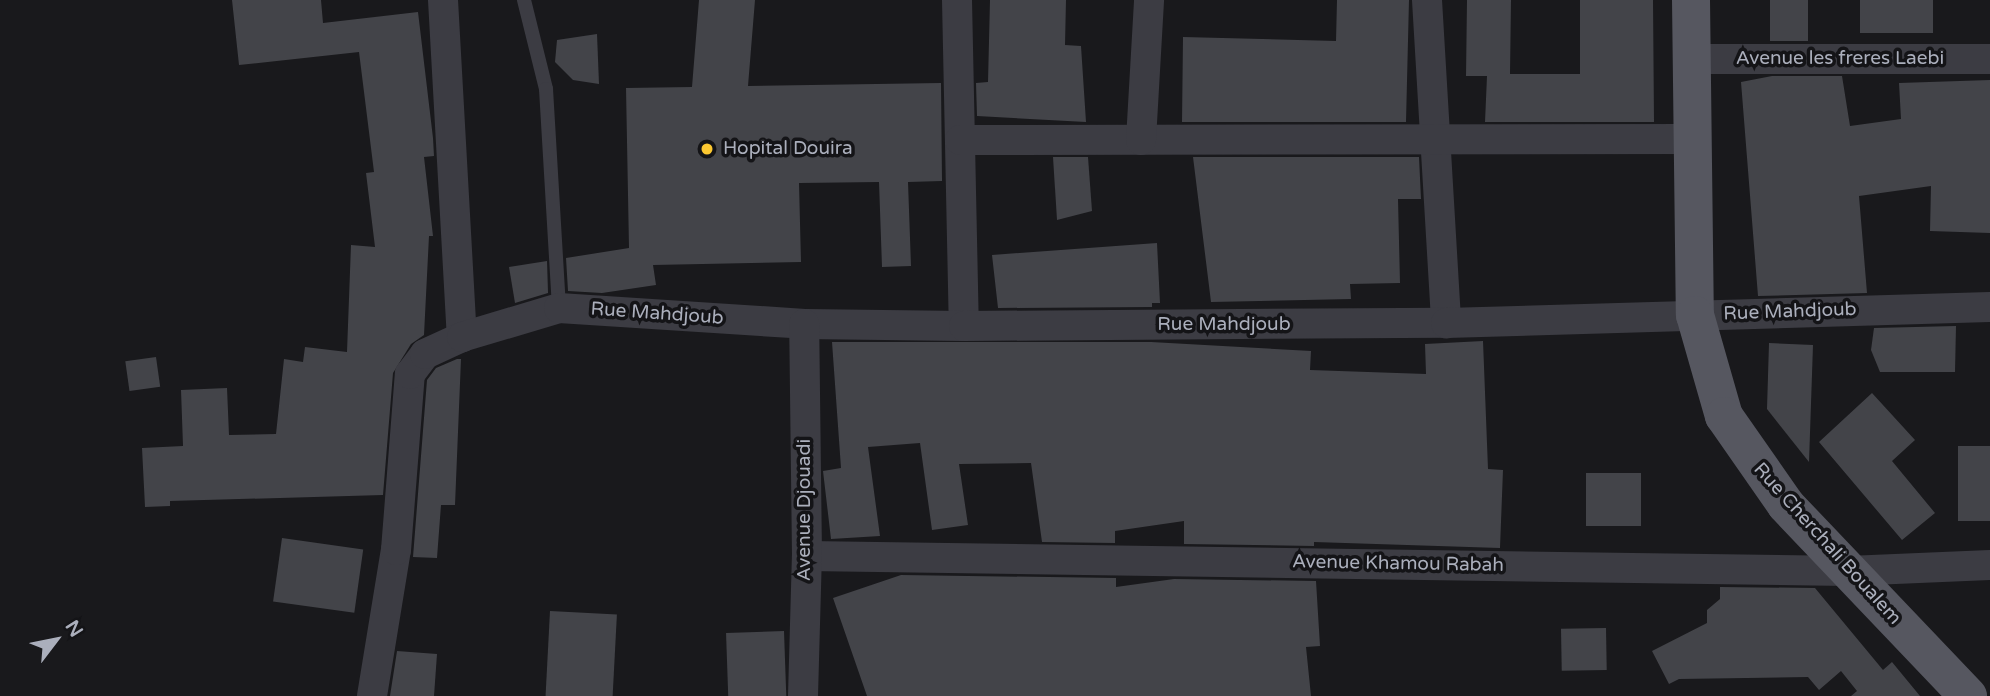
<!DOCTYPE html>
<style>
body{margin:0}
#map{position:relative;width:1990px;height:696px;overflow:hidden;background:#19191c;font-family:"Varela Round",sans-serif}
div>[style]{position:absolute}
.building>*{inset:0;background:#434449;transform-origin:0 0}
.lane>*{height:14px;margin:-7px;padding:0 7px;transform-origin:7px;border-radius:7px;background:#3c3c43}
.street>*{height:30px;margin:-15px;padding:0 15px;transform-origin:15px;border-radius:15px;background:#3c3c43}
.primary>*{height:38px;margin:-19px;padding:0 19px;transform-origin:19px;border-radius:19px;background:#565760}
.dots>*{width:19px;height:19px;translate:-50% -50%;box-sizing:border-box;border:4px solid #141417;border-radius:50%}
span{translate:-50% -50%;white-space:nowrap;text-align:center;line-height:1.15;-webkit-text-stroke:7px #141417;paint-order:stroke}
.street-label{font-size:19px;color:#abafbc}
.poi-label{font-size:19px;color:#abafbc}
.left{translate:0 -50%;text-align:left}
.north{position:absolute;left:21px;top:605px;width:70px;height:70px;-webkit-text-stroke:5px #141417;paint-order:stroke;rotate:58deg;font-size:19px;font-weight:700;line-height:28px;text-align:center;color:#abafbc}
.north::after{content:'';display:block;margin:auto;width:24px;height:32px;background:#abafbc;clip-path:polygon(50% 0,100% 100%,50% 72%,0 100%)}
</style>
<div id="map">
<div class="building">
<div style="clip-path:polygon(232px 0,321px 0,323px 23px,418px 12px,433px 138px,434px 156px,424px 157px,433px 236px,429px 236px,424px 335px,411px 344px,393px 373px,383px 495px,170px 501px,170px 506px,145px 507px,142px 448px,183px 446px,181px 390px,227px 388px,229px 435px,276px 434px,284px 359px,303px 362px,305px 347px,347px 352px,351px 245px,375px 247px,366px 173px,374px 172px,359px 52px,239px 65px)"></div>
<div style="clip-path:polygon(699px 0,755px 0,748px 86px,941px 83px,942px 181px,908px 182px,911px 266px,882px 267px,879px 182px,799px 183px,801px 262px,653px 265px,656px 285px,602px 293px,568px 291px,566px 258px,629px 248px,626px 88px,692px 87px)"></div>
<div style="clip-path:polygon(990px 0,1066px 0,1065px 45px,1081px 46px,1086px 122px,977px 116px,976px 83px,988px 82px)"></div>
<div style="clip-path:polygon(1337px 0,1409px 0,1406px 122px,1182px 122px,1183px 37px,1336px 41px)"></div>
<div style="clip-path:polygon(1467px 0,1511px 0,1510px 74px,1580px 74px,1580px 0,1653px 0,1654px 122px,1485px 122px,1487px 76px,1466px 76px)"></div>
<div style="left:1770px;top:0;width:38px;height:41px"></div>
<div style="left:1860px;top:0;width:73px;height:33px"></div>
<div style="clip-path:polygon(597px 34px,599px 84px,573px 80px,555px 62px,557px 40px)"></div>
<div style="clip-path:polygon(1772px 76px,1842px 76px,1850px 126px,1901px 119px,1899px 83px,1990px 80px,1990px 233px,1930px 231px,1931px 186px,1859px 196px,1867px 293px,1758px 296px,1741px 82px)"></div>
<div style="clip-path:polygon(1053px 157px,1088px 157px,1092px 211px,1057px 220px)"></div>
<div style="clip-path:polygon(1193px 157px,1419px 157px,1421px 199px,1398px 199px,1400px 283px,1350px 284px,1351px 299px,1211px 302px)"></div>
<div style="clip-path:polygon(1157px 243px,1160px 303px,1152px 303px,1152px 307px,998px 308px,992px 255px)"></div>
<div style="clip-path:polygon(547px 261px,548px 293px,515px 303px,509px 267px)"></div>
<div style="clip-path:polygon(1956px 326px,1955px 372px,1880px 372px,1871px 350px,1874px 328px)"></div>
<div style="clip-path:polygon(1483px 341px,1488px 469px,1503px 470px,1500px 548px,1314px 542px,1314px 546px,1184px 544px,1184px 521px,1115px 531px,1115px 543px,1042px 542px,1031px 463px,959px 464px,968px 525px,932px 530px,920px 443px,868px 447px,880px 536px,831px 539px,823px 471px,841px 468px,832px 342px,1151px 342px,1311px 351px,1310px 370px,1426px 374px,1425px 344px)"></div>
<div style="clip-path:polygon(1769px 343px,1813px 345px,1809px 462px,1767px 409px)"></div>
<div style="left:156px;top:357px;width:30px;height:31px;rotate:82deg"></div>
<div style="clip-path:polygon(457px 359px,461px 359px,455px 505px,441px 505px,437px 558px,413px 557px,427px 380px,436px 368px)"></div>
<div style="clip-path:polygon(1872px 393px,1915px 440px,1892px 461px,1935px 513px,1902px 540px,1819px 442px)"></div>
<div style="left:1958px;top:446px;width:32px;height:75px"></div>
<div style="left:1586px;top:473px;width:55px;height:53px"></div>
<div style="left:282px;top:538px;width:82px;height:64px;rotate:8deg"></div>
<div style="clip-path:polygon(901px 575px,1116px 578px,1116px 587px,1174px 579px,1316px 581px,1320px 646px,1306px 647px,1311px 696px,867px 696px,833px 598px)"></div>
<div style="clip-path:polygon(1720px 587px,1815px 588px,1883px 670px,1892px 662px,1920px 696px,1851px 696px,1857px 691px,1841px 671px,1819px 690px,1808px 677px,1679px 679px,1669px 684px,1652px 651px,1707px 623px,1707px 610px,1720px 599px)"></div>
<div style="left:550px;top:611px;width:67px;height:85px;rotate:3deg"></div>
<div style="left:1606px;top:628px;width:42px;height:45px;rotate:89deg"></div>
<div style="left:784px;top:631px;width:65px;height:58px;rotate:88deg"></div>
<div style="clip-path:polygon(397px 651px,437px 654px,434px 696px,390px 696px)"></div>
</div>
<div class="lane">
<div style="left:524px;top:0;width:92px;rotate:76.1deg"></div>
<div style="left:546px;top:89px;width:219px;rotate:86.6deg"></div>
</div>
<div class="street">
<div style="left:443px;top:0;width:338px;rotate:86.8deg"></div>
<div style="left:957px;top:0;width:326px;rotate:88.8deg"></div>
<div style="left:1427px;top:0;width:324px;rotate:86.6deg"></div>
<div style="left:1691px;top:59px;width:299px"></div>
<div style="left:960px;top:140px;width:730px;rotate:-0.08deg"></div>
<div style="left:1141px;top:140px;width:140px;rotate:-86.7deg"></div>
<div style="left:807px;top:556px;width:1041px;rotate:0.83deg"></div>
<div style="left:1848px;top:571px;width:142px;rotate:-2.4deg"></div>
<div style="left:372px;top:696px;width:148px;rotate:-80.7deg"></div>
<div style="left:396px;top:550px;width:177px;rotate:-85.5deg"></div>
<div style="left:410px;top:374px;width:25px;rotate:-53deg"></div>
<div style="left:425px;top:354px;width:41px;rotate:-24.7deg"></div>
<div style="left:462px;top:337px;width:101px;rotate:-16.6deg"></div>
<div style="left:559px;top:308px;width:246px;rotate:3.7deg"></div>
<div style="left:804px;top:324px;width:160px;rotate:0.7deg"></div>
<div style="left:964px;top:326px;width:482px;rotate:-0.4deg"></div>
<div style="left:1446px;top:323px;width:544px;rotate:-1.68deg"></div>
<div style="left:803px;top:696px;width:140px;rotate:-88.4deg"></div>
<div style="left:807px;top:556px;width:232px;rotate:-90.7deg"></div>
</div>
<div class="primary">
<div style="left:1691px;top:0;width:315px;rotate:89.3deg"></div>
<div style="left:1695px;top:315px;width:105px;rotate:74deg"></div>
<div style="left:1724px;top:416px;width:108px;rotate:55.1deg"></div>
<div style="left:1786px;top:505px;width:264px;rotate:46.4deg"></div>
</div>
<div class="dots">
<div style="left:707px;top:149px;background:#fcc831"></div>
</div>
<div class="street-label">
<span style="left:1840px;top:59px">Avenue les freres Laebi</span>
<span style="left:1790px;top:312px;rotate:-2deg">Rue Mahdjoub</span>
<span style="left:657px;top:314px;rotate:4deg">Rue Mahdjoub</span>
<span style="left:1224px;top:325px">Rue Mahdjoub</span>
<span style="left:805px;top:510px;rotate:-90deg">Avenue Djouadi</span>
<span style="left:1827px;top:544px;rotate:48deg">Rue Cherchali Boualem</span>
<span style="left:1398px;top:564px;rotate:1deg">Avenue Khamou Rabah</span>
</div>
<div class="poi-label">
<span class="left" style="left:723px;top:149px">Hopital Douira</span>
</div>
<div class="north">N</div>
</div>
